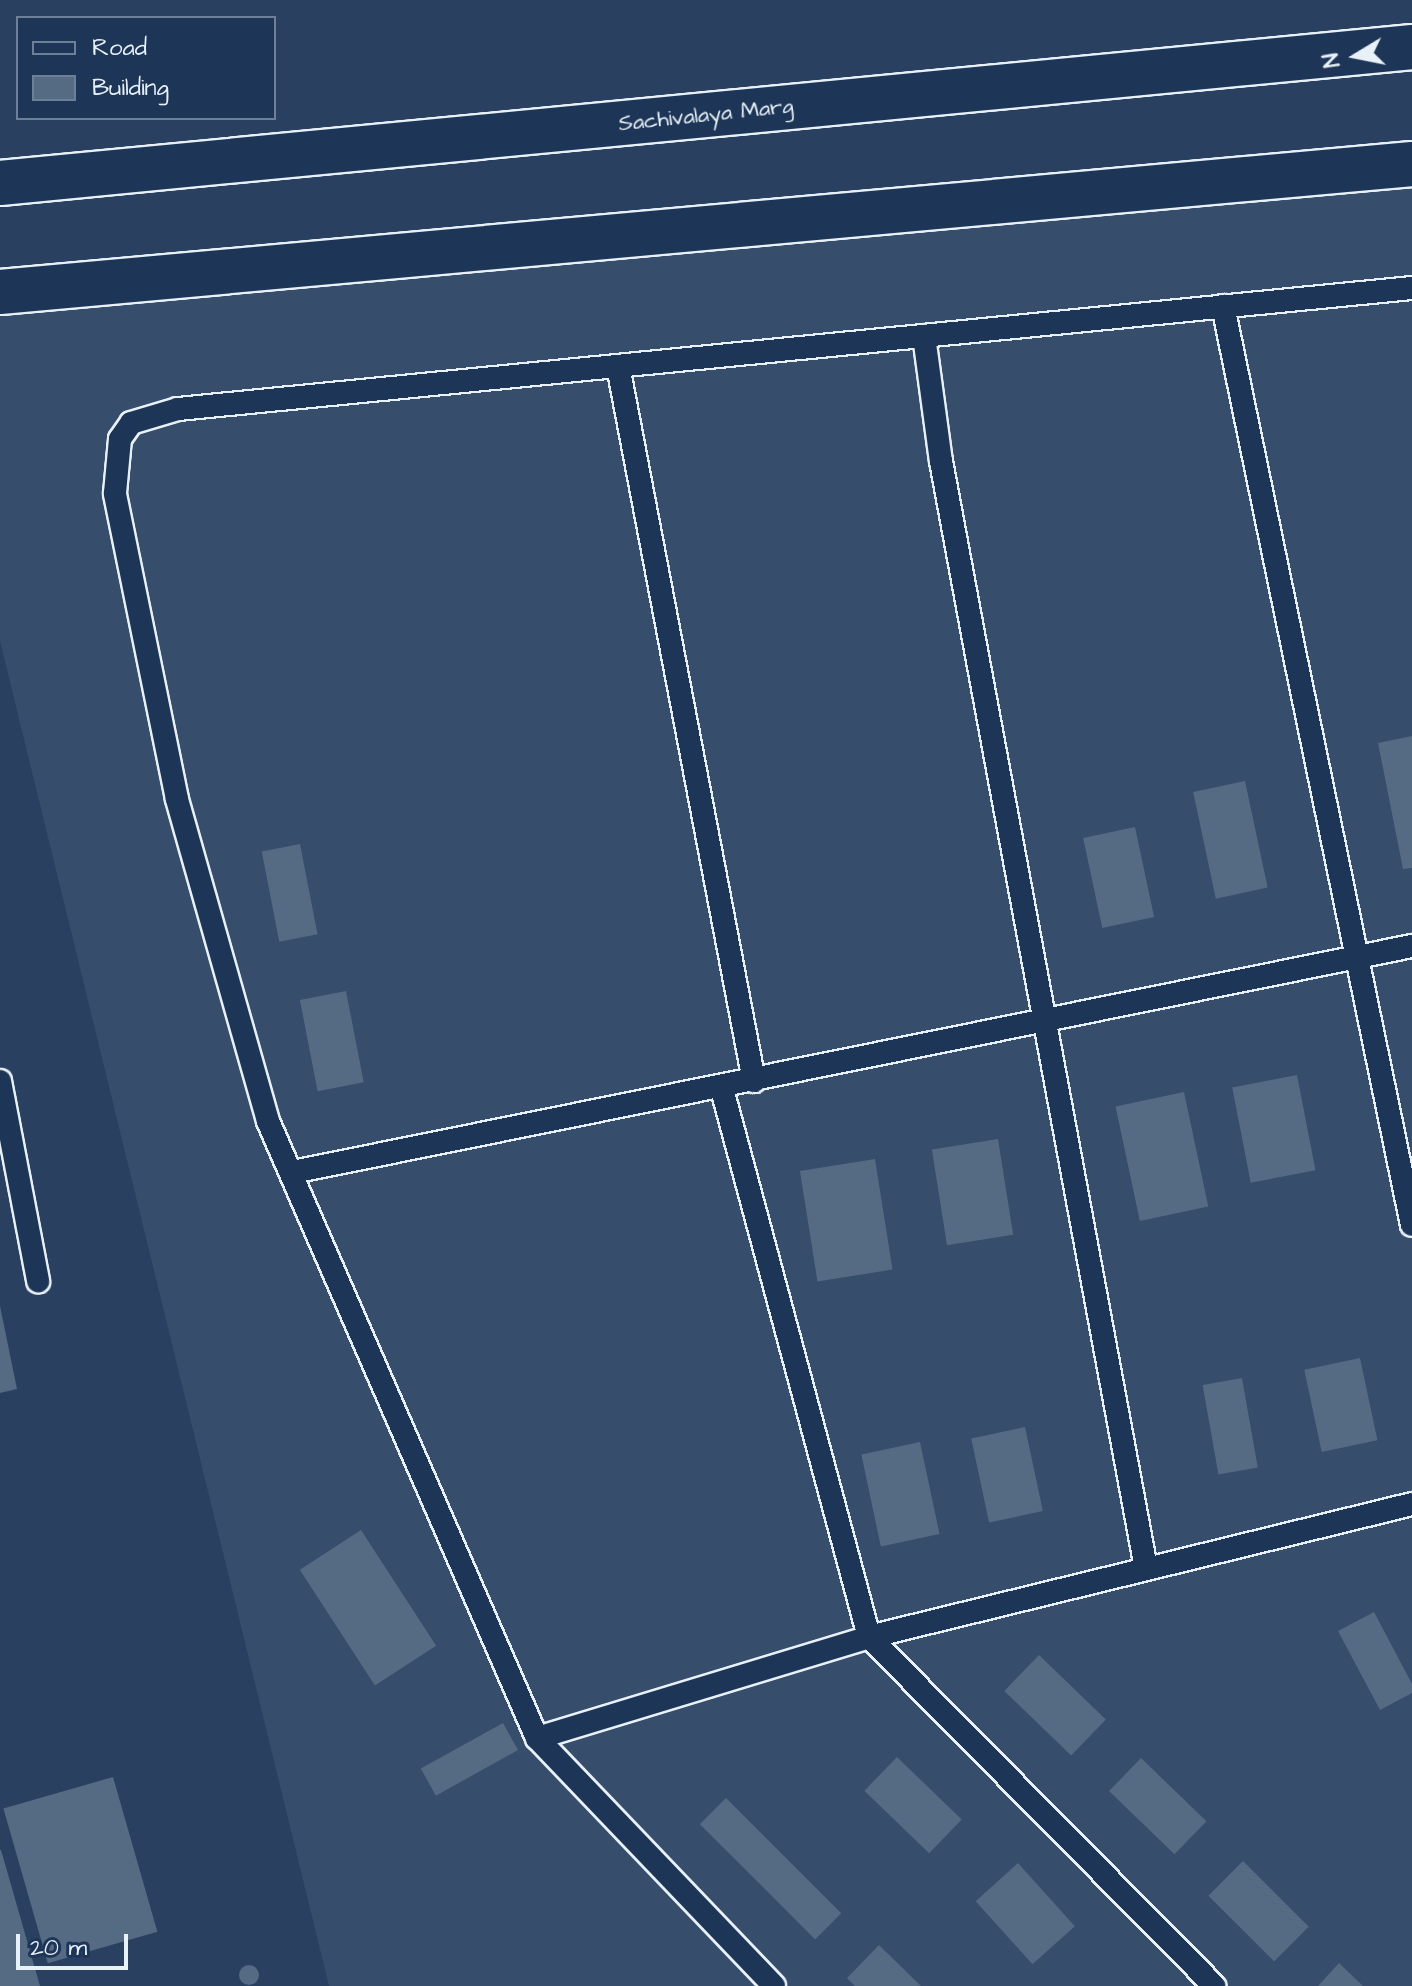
<!DOCTYPE html>
<style>
body{margin:0}
#map{position:relative;width:1412px;height:1986px;overflow:hidden;background:#294061;font-family:"Architects Daughter",sans-serif}
div>[style]{position:absolute}
.built>*{inset:0;background:#364d6b}
.building>*{inset:0;background:#556a83;transform-origin:0 0}
.round{border-radius:50%}
.roads{filter:drop-shadow(2px 0 #e8f1f8) drop-shadow(-2px 0 #e8f1f8) drop-shadow(0 2px #e8f1f8) drop-shadow(0 -2px #e8f1f8)}
.lane>*{height:22px;margin:-11px;padding:0 11px;transform-origin:11px;border-radius:11px;background:#1d3557}
.secondary>*{height:44px;margin:-22px;padding:0 22px;transform-origin:22px;border-radius:22px;background:#1d3557}
span{translate:-50% -50%;white-space:nowrap;text-align:center;line-height:1.15;-webkit-text-stroke:8px #1d3557;paint-order:stroke}
.street-label{font-size:22px;color:#e8f1f8}
.legend{position:absolute;left:16px;top:16px;width:260px;height:104px;box-sizing:border-box;background:#1d3557;border:2px solid #6e8097;margin:0;padding:10px 14px;list-style:none;font-size:24px;color:#e8f1f8}
.legend li{display:flex;align-items:center;gap:16px;height:40px}
.legend b{width:40px;border:2px solid #6e8097}
.north{position:absolute;left:1316px;top:16px;width:80px;height:80px;-webkit-text-stroke:6px #1d3557;paint-order:stroke;rotate:260deg;font-size:22px;font-weight:700;line-height:32px;text-align:center;color:#e8f1f8}
.north::after{content:'';display:block;margin:auto;width:28px;height:36px;background:#e8f1f8;clip-path:polygon(50% 0,100% 100%,50% 72%,0 100%)}
.scale{position:absolute;left:16px;top:1934px;width:112px;height:36px;box-sizing:border-box;border:4px solid #e8f1f8;border-top:0;padding-left:10px;font-size:24px;line-height:28px;white-space:nowrap;color:#e8f1f8;-webkit-text-stroke:6px #1d3557;paint-order:stroke}
</style>
<div id="map">
<div class="built">
<div style="clip-path:polygon(1412px 178px,1412px 1986px,329px 1986px,0 641px,0 299px)"></div>
</div>
<div class="building">
<div style="clip-path:polygon(1412px 736px,1412px 868px,1403px 869px,1378px 743px)"></div>
<div style="left:1245px;top:781px;width:109px;height:53px;rotate:78deg"></div>
<div style="left:1135px;top:827px;width:92px;height:53px;rotate:78deg"></div>
<div style="left:300px;top:844px;width:92px;height:39px;rotate:79deg"></div>
<div style="left:346px;top:991px;width:93px;height:47px;rotate:79deg"></div>
<div style="left:1297px;top:1075px;width:97px;height:66px;rotate:79deg"></div>
<div style="left:1184px;top:1092px;width:117px;height:70px;rotate:78deg"></div>
<div style="left:998px;top:1139px;width:97px;height:67px;rotate:81deg"></div>
<div style="left:875px;top:1159px;width:112px;height:76px;rotate:81deg"></div>
<div style="clip-path:polygon(0 1306px,17px 1389px,0 1393px)"></div>
<div style="left:1360px;top:1358px;width:84px;height:57px;rotate:78deg"></div>
<div style="left:1242px;top:1378px;width:91px;height:40px;rotate:80deg"></div>
<div style="left:1025px;top:1427px;width:86px;height:55px;rotate:78deg"></div>
<div style="left:920px;top:1442px;width:94px;height:60px;rotate:78deg"></div>
<div style="left:361px;top:1530px;width:138px;height:73px;rotate:57deg"></div>
<div style="clip-path:polygon(1374px 1612px,1412px 1684px,1412px 1693px,1380px 1710px,1338px 1631px)"></div>
<div style="left:1039px;top:1655px;width:93px;height:50px;rotate:44deg"></div>
<div style="left:503px;top:1723px;width:31px;height:94px;rotate:61deg"></div>
<div style="left:897px;top:1757px;width:90px;height:47px;rotate:44deg"></div>
<div style="left:1141px;top:1758px;width:91px;height:46px;rotate:44deg"></div>
<div style="left:113px;top:1777px;width:161px;height:114px;rotate:74deg"></div>
<div style="left:726px;top:1798px;width:163px;height:37px;rotate:45deg"></div>
<div style="clip-path:polygon(0 1850px,1px 1850px,40px 1986px,0 1986px)"></div>
<div style="left:1243px;top:1861px;width:93px;height:49px;rotate:45deg"></div>
<div style="left:1018px;top:1863px;width:85px;height:57px;rotate:48deg"></div>
<div style="clip-path:polygon(879px 1945px,921px 1986px,855px 1986px,847px 1978px)"></div>
<div style="clip-path:polygon(1339px 1963px,1363px 1986px,1318px 1986px)"></div>
<div class="round" style="left:239px;top:1965px;width:20px;height:20px"></div>
</div>
<div class="roads">
<div class="lane">
<div style="left:1223px;top:306px;width:938px;rotate:78.38deg"></div>
<div style="left:924px;top:336px;width:126px;rotate:82.3deg"></div>
<div style="left:941px;top:461px;width:1126px;rotate:79.51deg"></div>
<div style="left:618px;top:366px;width:728px;rotate:79.23deg"></div>
<div style="left:0;top:1081px;width:204px;rotate:79.2deg"></div>
<div style="left:722px;top:1089px;width:567px;rotate:74.98deg"></div>
<div style="left:869px;top:1637px;width:491px;rotate:45.3deg"></div>
<div style="left:293px;top:1172px;width:1142px;rotate:-11.42deg"></div>
<div style="left:537px;top:1738px;width:347px;rotate:-16.9deg"></div>
<div style="left:869px;top:1637px;width:559px;rotate:-13.76deg"></div>
<div style="left:774px;top:1986px;width:343px;rotate:-133.7deg"></div>
<div style="left:537px;top:1738px;width:673px;rotate:-113.56deg"></div>
<div style="left:268px;top:1121px;width:335px;rotate:-105.8deg"></div>
<div style="left:177px;top:799px;width:312px;rotate:-101.5deg"></div>
<div style="left:115px;top:493px;width:54px;rotate:-84.7deg"></div>
<div style="left:120px;top:439px;width:19px;rotate:-55deg"></div>
<div style="left:131px;top:423px;width:49px;rotate:-16.6deg"></div>
<div style="left:178px;top:409px;width:1240px;rotate:-5.6deg"></div>
</div>
<div class="secondary">
<div style="left:0;top:183px;width:1419px;rotate:-5.5deg"></div>
<div style="left:0;top:292px;width:1418px;rotate:-5.18deg"></div>
</div>
</div>
<div class="street-label">
<span style="left:706px;top:115px;rotate:-6deg">Sachivalaya Marg</span>
</div>
<ul class="legend">
<li><b style="height:10px;background:#1d3557"></b>Road</li>
<li><b style="height:22px;background:#556a83"></b>Building</li>
</ul>
<div class="north">N</div>
<div class="scale">20 m</div>
</div>
